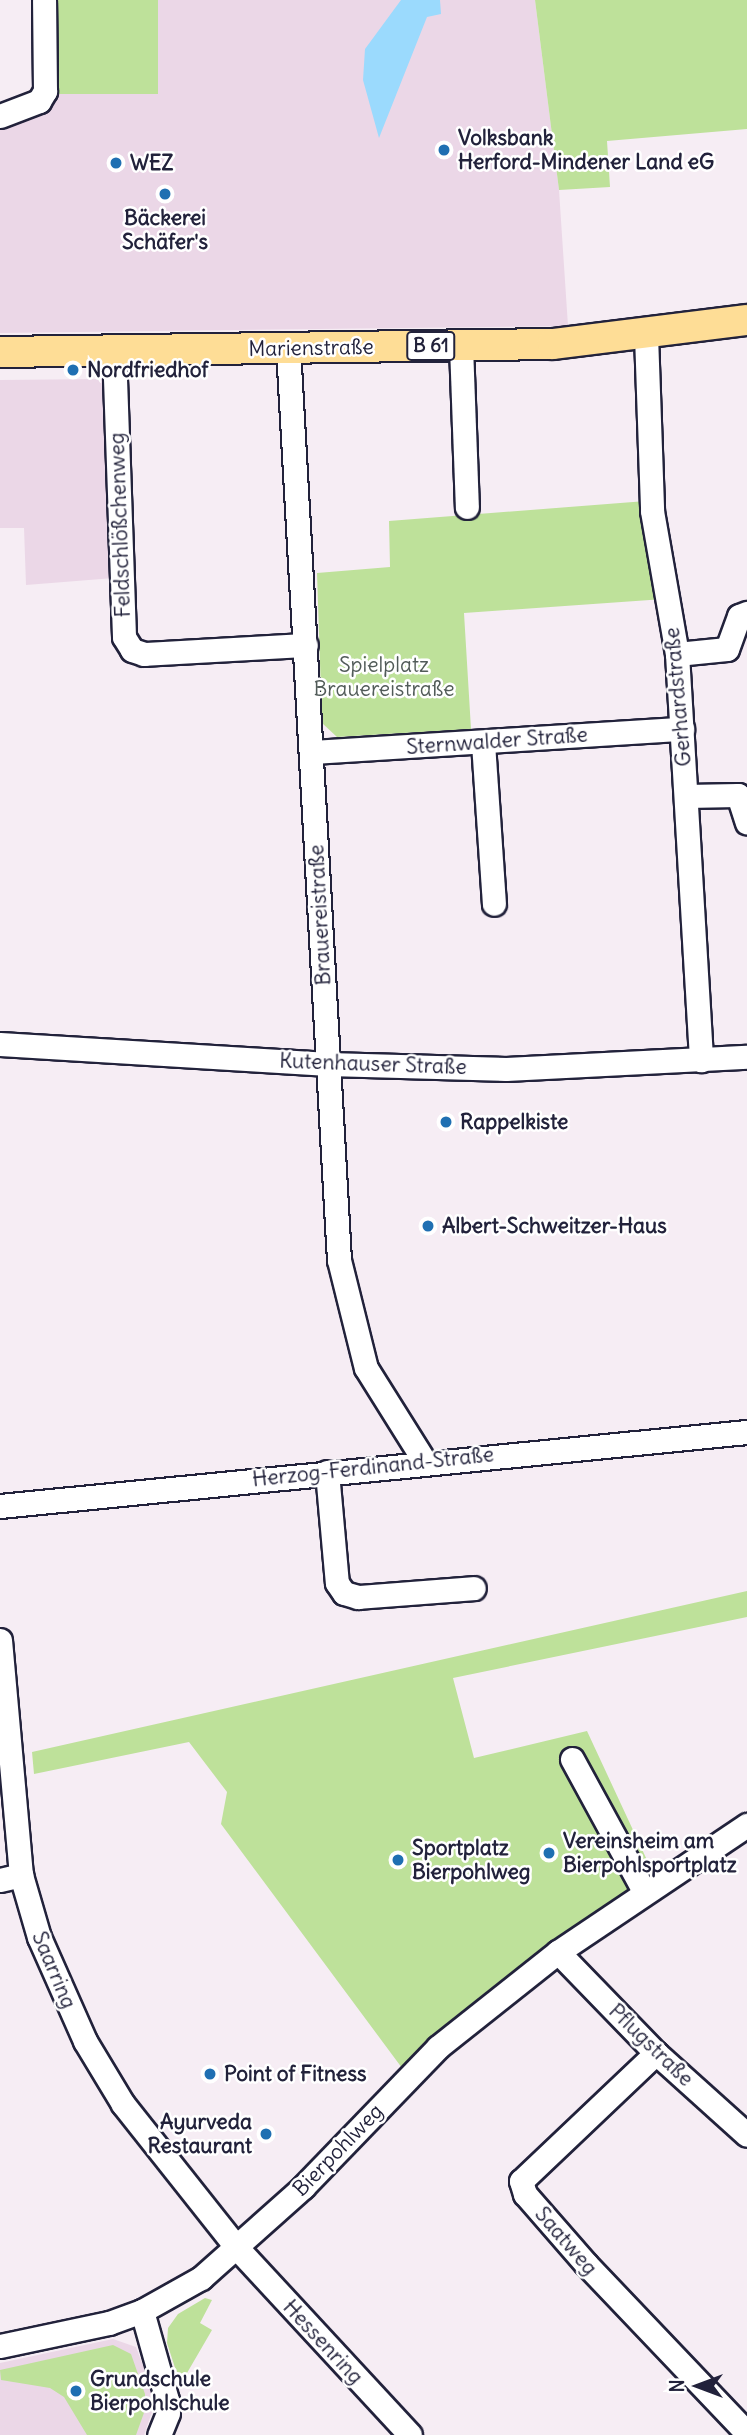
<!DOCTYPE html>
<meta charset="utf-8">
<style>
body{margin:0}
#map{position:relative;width:747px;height:2435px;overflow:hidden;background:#f6edf4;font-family:Delius,sans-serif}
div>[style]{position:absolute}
.built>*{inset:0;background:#ebd7e7}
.green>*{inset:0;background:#bee19a;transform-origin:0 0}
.water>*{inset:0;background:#9bdafd}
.roads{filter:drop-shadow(2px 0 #22223b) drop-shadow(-2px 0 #22223b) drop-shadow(0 2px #22223b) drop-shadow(0 -2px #22223b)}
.minor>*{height:23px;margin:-11.5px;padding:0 11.5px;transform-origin:11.5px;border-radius:11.5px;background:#fff}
.major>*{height:30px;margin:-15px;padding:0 15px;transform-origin:15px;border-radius:15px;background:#fedd96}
.dots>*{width:19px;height:19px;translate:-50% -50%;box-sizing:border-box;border:4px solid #fff;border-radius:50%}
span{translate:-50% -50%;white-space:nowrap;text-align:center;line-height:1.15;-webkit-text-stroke:5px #fff;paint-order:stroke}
.shield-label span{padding:2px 5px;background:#fff;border:2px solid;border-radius:5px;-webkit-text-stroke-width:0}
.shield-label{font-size:19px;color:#22223b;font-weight:700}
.poi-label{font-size:21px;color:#22223b;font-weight:700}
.left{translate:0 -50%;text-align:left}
.right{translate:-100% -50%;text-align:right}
.street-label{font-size:21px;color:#22223b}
.park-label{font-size:21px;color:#515b58}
.north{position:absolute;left:663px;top:2351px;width:70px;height:70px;-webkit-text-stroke:5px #fff;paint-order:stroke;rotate:270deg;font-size:19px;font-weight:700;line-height:28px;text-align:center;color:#22223b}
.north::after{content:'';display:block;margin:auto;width:24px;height:32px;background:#22223b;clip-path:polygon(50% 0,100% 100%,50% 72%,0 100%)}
</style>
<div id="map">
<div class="built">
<div style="clip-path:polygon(158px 0,535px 0,559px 190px,568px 326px,0 333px,0 107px,38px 94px,158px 91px)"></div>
<div style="clip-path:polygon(104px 379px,114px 578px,26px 585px,24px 528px,0 528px,0 380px)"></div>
<div style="clip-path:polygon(113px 2339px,136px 2347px,148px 2379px,155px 2403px,144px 2435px,0 2435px,0 2363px)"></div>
</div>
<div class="green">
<div style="left:34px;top:0;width:124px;height:94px"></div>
<div style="clip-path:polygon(535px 0,747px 0,747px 129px,607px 141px,610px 187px,559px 190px)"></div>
<div style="clip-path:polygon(646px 501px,664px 599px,464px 613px,471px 729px,337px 737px,322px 723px,317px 573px,390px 567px,389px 521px)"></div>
<div style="clip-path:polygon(747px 1591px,747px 1617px,453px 1678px,474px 1758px,587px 1731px,653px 1873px,428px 2039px,402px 2068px,221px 1824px,227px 1792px,189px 1742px,34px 1774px,32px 1752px)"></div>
<div style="clip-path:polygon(205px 2298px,212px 2300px,200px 2323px,212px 2330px,187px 2373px,177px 2374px,167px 2343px,168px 2328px,178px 2314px)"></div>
<div style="clip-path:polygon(113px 2345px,131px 2354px,145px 2394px,145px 2410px,136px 2435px,87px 2435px,64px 2397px,50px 2388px,1px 2380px,0 2370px)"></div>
</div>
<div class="water">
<div style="clip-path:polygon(401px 0,440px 0,441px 14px,427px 17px,379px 138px,363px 80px,365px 49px)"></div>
</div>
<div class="roads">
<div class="minor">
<div style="left:0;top:116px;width:42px;rotate:-21deg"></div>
<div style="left:39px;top:101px;width:12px;rotate:-59deg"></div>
<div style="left:45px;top:91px;width:91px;rotate:-90.6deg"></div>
<div style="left:646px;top:335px;width:176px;rotate:88deg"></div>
<div style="left:652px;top:511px;width:145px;rotate:80.1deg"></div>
<div style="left:677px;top:654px;width:407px;rotate:86.6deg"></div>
<div style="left:461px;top:346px;width:161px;rotate:87.9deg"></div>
<div style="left:288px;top:348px;width:913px;rotate:86.8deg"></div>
<div style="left:339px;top:1260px;width:111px;rotate:76deg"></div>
<div style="left:366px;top:1368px;width:111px;rotate:57.9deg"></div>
<div style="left:114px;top:350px;width:287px;rotate:88deg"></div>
<div style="left:124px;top:637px;width:15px;rotate:58deg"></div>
<div style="left:132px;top:650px;width:13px;rotate:18deg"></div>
<div style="left:144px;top:654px;width:162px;rotate:-3.2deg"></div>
<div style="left:677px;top:654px;width:50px;rotate:-5.7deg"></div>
<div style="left:727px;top:649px;width:35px;rotate:-70deg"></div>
<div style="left:739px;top:616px;width:9px;rotate:-21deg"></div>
<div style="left:483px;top:743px;width:161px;rotate:86.1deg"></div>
<div style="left:312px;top:752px;width:371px;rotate:-3.6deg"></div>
<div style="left:686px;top:796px;width:52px;rotate:-1.1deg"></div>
<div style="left:738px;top:795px;width:29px;rotate:72deg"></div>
<div style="left:0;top:1044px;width:329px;rotate:3.5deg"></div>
<div style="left:328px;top:1064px;width:178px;rotate:1.6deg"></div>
<div style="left:506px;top:1069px;width:241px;rotate:-2.9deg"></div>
<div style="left:327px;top:1472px;width:111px;rotate:84.9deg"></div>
<div style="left:337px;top:1583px;width:12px;rotate:55deg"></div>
<div style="left:344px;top:1593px;width:15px;rotate:16deg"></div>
<div style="left:358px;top:1597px;width:116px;rotate:-4.4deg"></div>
<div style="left:0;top:1506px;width:751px;rotate:-5.66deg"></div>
<div style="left:0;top:1640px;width:236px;rotate:84.9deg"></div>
<div style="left:21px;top:1875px;width:65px;rotate:73.8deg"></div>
<div style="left:39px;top:1937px;width:114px;rotate:66.1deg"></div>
<div style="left:85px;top:2041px;width:74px;rotate:58.9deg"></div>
<div style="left:123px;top:2104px;width:185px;rotate:51.6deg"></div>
<div style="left:238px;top:2249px;width:253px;rotate:47.2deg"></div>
<div style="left:572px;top:1759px;width:150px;rotate:61.4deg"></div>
<div style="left:0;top:1880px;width:22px;rotate:-13deg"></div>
<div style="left:558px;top:1952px;width:141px;rotate:45.9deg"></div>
<div style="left:656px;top:2053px;width:122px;rotate:42deg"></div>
<div style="left:656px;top:2053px;width:186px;rotate:136.5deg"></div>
<div style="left:521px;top:2181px;width:14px;rotate:73deg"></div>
<div style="left:525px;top:2194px;width:93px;rotate:48.9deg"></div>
<div style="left:586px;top:2264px;width:233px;rotate:46.4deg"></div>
<div style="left:142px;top:2311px;width:92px;rotate:74.3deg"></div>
<div style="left:167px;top:2400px;width:13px;rotate:86deg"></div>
<div style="left:168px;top:2413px;width:24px;rotate:112deg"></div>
<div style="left:0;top:2346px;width:111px;rotate:-11.9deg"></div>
<div style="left:109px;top:2323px;width:35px;rotate:-20deg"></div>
<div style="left:142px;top:2311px;width:68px;rotate:-29.2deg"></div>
<div style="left:201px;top:2278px;width:137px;rotate:-41.7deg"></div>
<div style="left:303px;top:2187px;width:194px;rotate:-46deg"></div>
<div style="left:438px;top:2047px;width:153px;rotate:-38.4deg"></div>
<div style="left:558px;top:1952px;width:228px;rotate:-33.9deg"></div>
</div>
<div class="major">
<div style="left:0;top:352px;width:553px;rotate:-0.83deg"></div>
<div style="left:553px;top:344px;width:195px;rotate:-7.1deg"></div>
</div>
</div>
<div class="dots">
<div style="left:444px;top:150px;background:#1f6fb2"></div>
<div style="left:116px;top:163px;background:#1f6fb2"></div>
<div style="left:165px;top:194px;background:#1f6fb2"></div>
<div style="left:73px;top:370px;background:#1f6fb2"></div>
<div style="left:446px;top:1122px;background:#1f6fb2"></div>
<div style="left:428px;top:1226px;background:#1f6fb2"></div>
<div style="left:549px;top:1853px;background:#1f6fb2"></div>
<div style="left:398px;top:1860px;background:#1f6fb2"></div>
<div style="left:210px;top:2074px;background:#1f6fb2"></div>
<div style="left:266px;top:2134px;background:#1f6fb2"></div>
<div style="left:76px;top:2391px;background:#1f6fb2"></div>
</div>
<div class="shield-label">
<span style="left:431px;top:346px">B 61</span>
</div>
<div class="poi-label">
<span class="left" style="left:458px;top:150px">Volksbank<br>Herford-Mindener Land eG</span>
<span class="left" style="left:130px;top:163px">WEZ</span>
<span style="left:165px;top:230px">Bäckerei<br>Schäfer's</span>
<span class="left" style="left:87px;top:370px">Nordfriedhof</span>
<span class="left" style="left:460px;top:1122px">Rappelkiste</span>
<span class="left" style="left:442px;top:1226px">Albert-Schweitzer-Haus</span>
<span class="left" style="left:563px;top:1853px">Vereinsheim am<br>Bierpohlsportplatz</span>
<span class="left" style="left:412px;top:1860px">Sportplatz<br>Bierpohlweg</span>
<span class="left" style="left:224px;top:2074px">Point of Fitness</span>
<span class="right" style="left:252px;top:2134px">Ayurveda<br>Restaurant</span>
<span class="left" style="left:90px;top:2391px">Grundschule<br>Bierpohlschule</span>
</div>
<div class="street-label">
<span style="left:311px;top:348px;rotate:-1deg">Marienstraße</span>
<span style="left:120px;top:525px;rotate:-92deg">Feldschlößchenweg</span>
<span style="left:678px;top:697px;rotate:-95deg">Gerhardstraße</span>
<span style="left:497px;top:741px;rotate:-4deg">Sternwalder Straße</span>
<span style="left:320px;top:915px;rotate:-93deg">Brauereistraße</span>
<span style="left:373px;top:1064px;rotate:2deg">Kutenhauser Straße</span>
<span style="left:373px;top:1467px;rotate:-6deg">Herzog-Ferdinand-Straße</span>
<span style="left:54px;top:1970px;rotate:67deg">Saarring</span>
<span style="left:651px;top:2045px;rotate:44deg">Pflugstraße</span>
<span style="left:338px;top:2150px;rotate:-46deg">Bierpohlweg</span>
<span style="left:566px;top:2241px;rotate:49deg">Saatweg</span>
<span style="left:323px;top:2342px;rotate:47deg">Hessenring</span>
</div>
<div class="park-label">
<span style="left:384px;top:677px">Spielplatz<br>Brauereistraße</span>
</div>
<div class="north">N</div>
</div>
